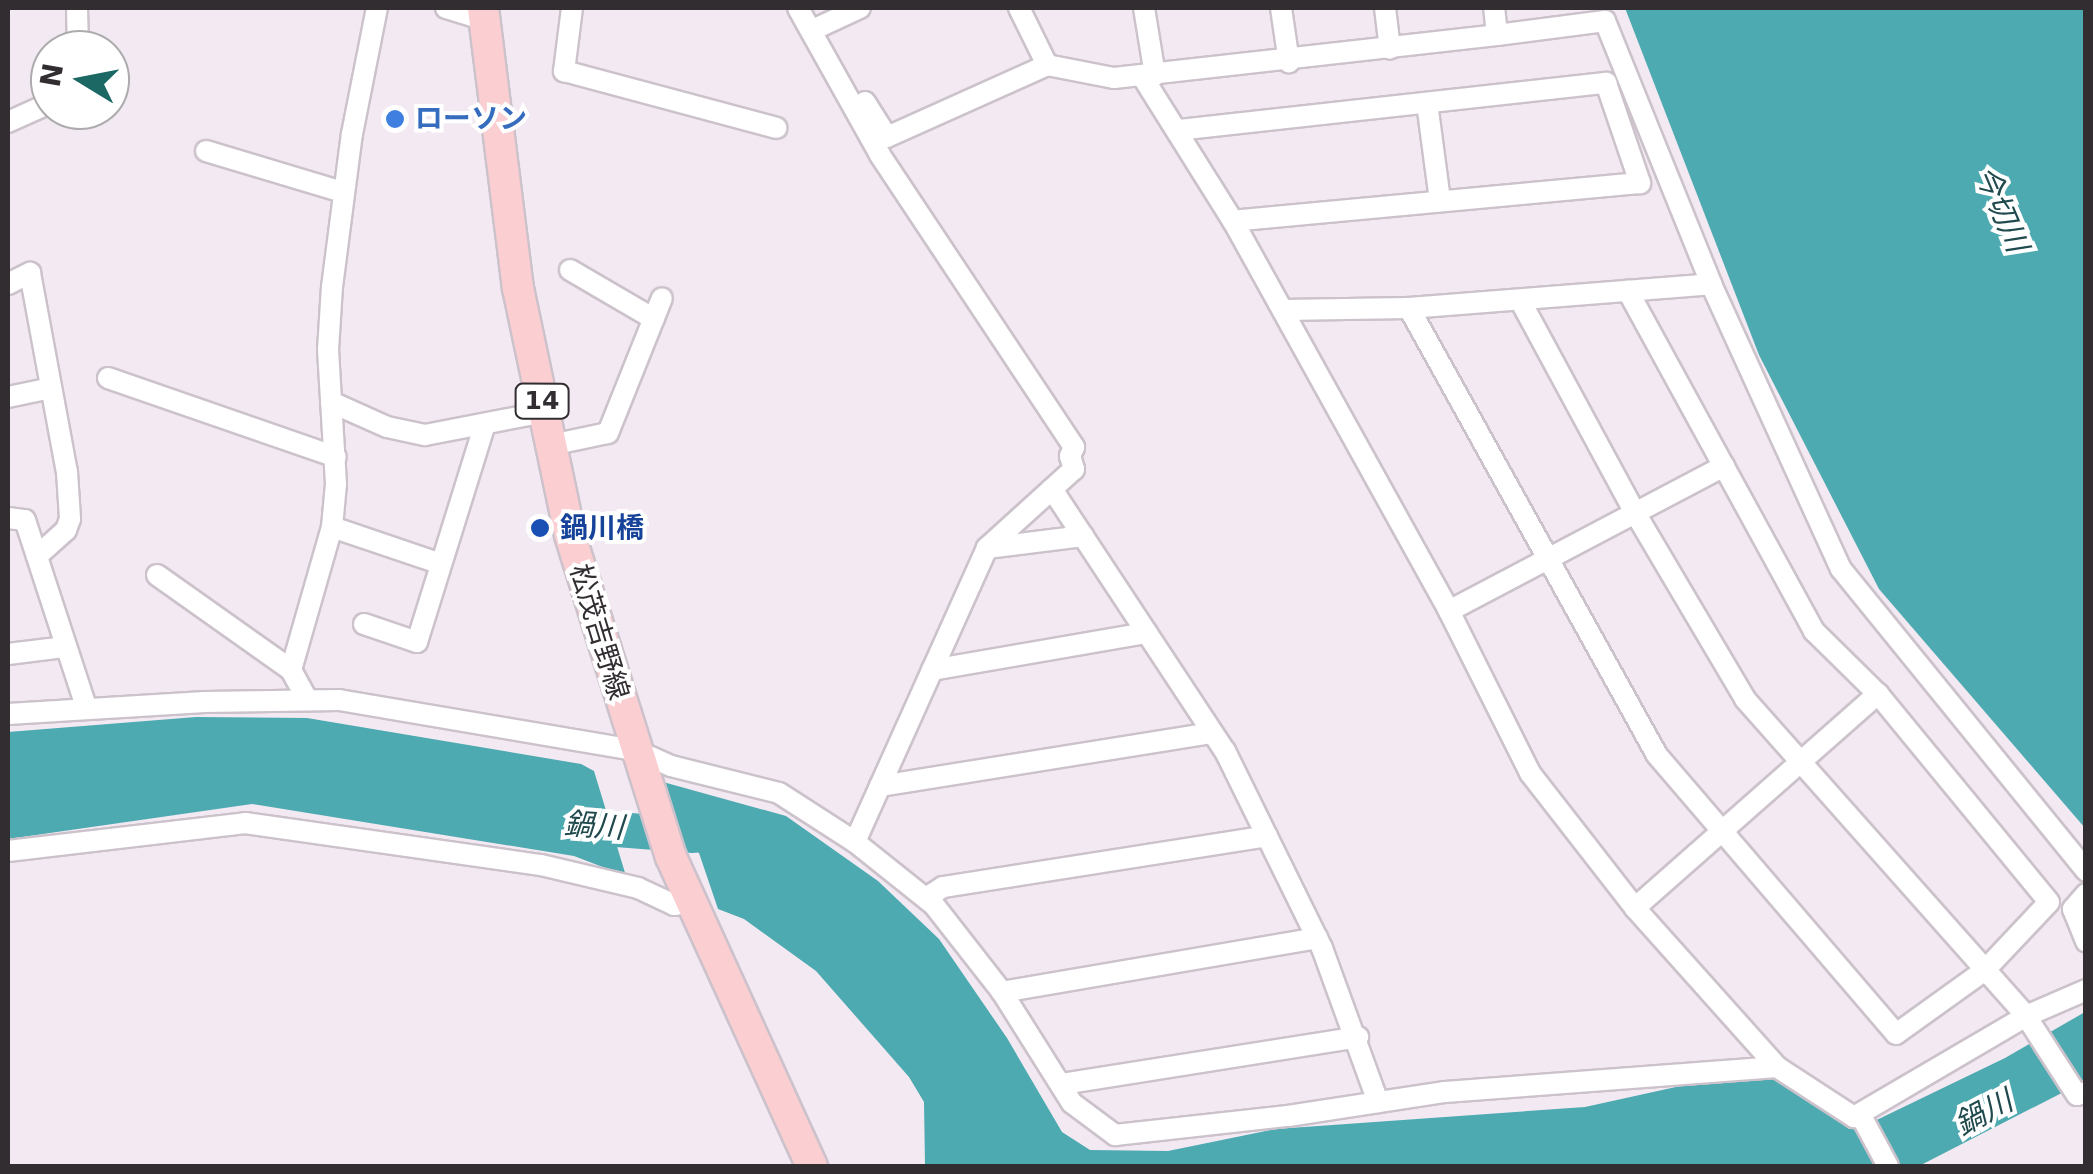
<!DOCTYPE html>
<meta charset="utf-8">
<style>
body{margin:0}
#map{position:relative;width:2093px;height:1174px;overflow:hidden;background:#f3e9f2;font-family:"DejaVu Sans","Noto Sans JP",sans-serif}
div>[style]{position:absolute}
.water>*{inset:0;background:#4eaab1}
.river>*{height:35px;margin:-17.5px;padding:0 17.5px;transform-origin:17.5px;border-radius:17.5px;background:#4eaab1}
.roads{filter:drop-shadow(2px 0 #ccc2cb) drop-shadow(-2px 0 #ccc2cb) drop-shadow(0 2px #ccc2cb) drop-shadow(0 -2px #ccc2cb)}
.minor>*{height:20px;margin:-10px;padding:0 10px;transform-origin:10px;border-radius:10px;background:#fff}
.primary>*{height:30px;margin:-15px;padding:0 15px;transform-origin:15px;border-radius:15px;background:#fbced1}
.dots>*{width:28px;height:28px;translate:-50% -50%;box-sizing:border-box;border:5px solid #fff;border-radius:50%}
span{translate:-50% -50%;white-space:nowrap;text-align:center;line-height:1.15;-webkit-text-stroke:8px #fff;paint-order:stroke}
.shield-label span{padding:2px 8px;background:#fff;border:2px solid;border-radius:8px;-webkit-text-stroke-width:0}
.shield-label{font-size:25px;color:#312d31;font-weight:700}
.shop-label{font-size:28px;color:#366cbe;font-weight:700}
.left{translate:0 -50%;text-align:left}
.transit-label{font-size:28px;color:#164399;font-weight:700}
.street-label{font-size:28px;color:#312d31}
.water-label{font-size:30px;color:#204a4e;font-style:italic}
.frame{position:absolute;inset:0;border:10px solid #312d31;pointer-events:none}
.north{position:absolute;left:30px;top:30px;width:100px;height:100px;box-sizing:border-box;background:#fff;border:2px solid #adabad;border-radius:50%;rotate:280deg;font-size:28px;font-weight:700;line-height:40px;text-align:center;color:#312d31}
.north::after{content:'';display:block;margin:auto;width:35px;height:45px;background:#1c6864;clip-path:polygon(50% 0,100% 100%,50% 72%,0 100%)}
</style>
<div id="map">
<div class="water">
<div style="clip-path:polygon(1625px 8px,2085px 8px,2085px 828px,1879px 589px,1759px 355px)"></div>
<div style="clip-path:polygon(196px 717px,307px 718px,581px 764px,594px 771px,626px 876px,574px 856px,252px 804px,8px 839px,8px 732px)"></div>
<div style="clip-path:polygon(663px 782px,786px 816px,878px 881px,939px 939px,1007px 1038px,1062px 1132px,1090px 1150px,1168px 1151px,1276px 1129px,1585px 1107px,1685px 1085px,1786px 1077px,1849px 1129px,1858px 1129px,2005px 1058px,2085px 1012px,2085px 1081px,1919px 1166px,925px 1166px,924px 1102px,909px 1077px,816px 971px,744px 919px,718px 909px,699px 853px,682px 847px)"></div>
</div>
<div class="river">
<div style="left:566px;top:825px;width:127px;rotate:4.5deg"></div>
</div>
<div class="roads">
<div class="minor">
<div style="left:77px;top:8px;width:42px;rotate:88.6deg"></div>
<div style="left:446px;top:8px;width:39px;rotate:17deg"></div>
<div style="left:572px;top:8px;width:64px;rotate:97.2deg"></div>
<div style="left:564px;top:71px;width:220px;rotate:15deg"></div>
<div style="left:798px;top:8px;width:168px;rotate:60.8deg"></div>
<div style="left:880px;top:155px;width:351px;rotate:56.4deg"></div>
<div style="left:1074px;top:447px;width:10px;rotate:114deg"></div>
<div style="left:1070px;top:456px;width:14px;rotate:73deg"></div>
<div style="left:1074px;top:469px;width:118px;rotate:137.8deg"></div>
<div style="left:987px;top:548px;width:322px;rotate:114.2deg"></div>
<div style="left:1019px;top:8px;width:64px;rotate:63.8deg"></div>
<div style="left:1047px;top:65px;width:68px;rotate:11deg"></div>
<div style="left:1114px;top:78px;width:385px;rotate:-6.4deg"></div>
<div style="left:1497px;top:35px;width:27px;rotate:-96deg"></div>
<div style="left:1144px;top:8px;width:68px;rotate:80.7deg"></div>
<div style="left:1281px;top:8px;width:55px;rotate:81.6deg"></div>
<div style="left:1385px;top:8px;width:41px;rotate:83deg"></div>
<div style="left:819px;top:27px;width:45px;rotate:-24.9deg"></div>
<div style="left:1497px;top:35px;width:109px;rotate:-7.4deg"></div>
<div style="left:1605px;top:21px;width:284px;rotate:68deg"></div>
<div style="left:1142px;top:76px;width:171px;rotate:57.9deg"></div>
<div style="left:1233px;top:221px;width:446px;rotate:61deg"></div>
<div style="left:1449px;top:611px;width:181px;rotate:63.4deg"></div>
<div style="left:1530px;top:773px;width:171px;rotate:52.1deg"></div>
<div style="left:1635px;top:908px;width:213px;rotate:48.2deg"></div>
<div style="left:1777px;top:1067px;width:92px;rotate:33deg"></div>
<div style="left:1854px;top:1117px;width:199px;rotate:-30.4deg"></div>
<div style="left:2026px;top:1016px;width:65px;rotate:-23.4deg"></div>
<div style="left:865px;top:102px;width:41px;rotate:57.8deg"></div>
<div style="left:887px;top:137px;width:175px;rotate:-24.2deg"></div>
<div style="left:1427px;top:103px;width:99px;rotate:82.4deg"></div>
<div style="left:8px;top:122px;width:46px;rotate:-24.3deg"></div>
<div style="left:1178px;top:130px;width:431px;rotate:-6.3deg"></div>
<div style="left:1606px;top:83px;width:106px;rotate:71.2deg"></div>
<div style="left:1640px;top:183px;width:409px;rotate:174.7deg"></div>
<div style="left:206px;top:151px;width:143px;rotate:16.7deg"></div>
<div style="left:570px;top:270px;width:97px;rotate:30.3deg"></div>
<div style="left:8px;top:284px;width:25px;rotate:-27deg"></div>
<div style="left:30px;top:273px;width:202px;rotate:79.5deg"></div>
<div style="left:67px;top:472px;width:47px;rotate:86.3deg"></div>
<div style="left:70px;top:519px;width:12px;rotate:110deg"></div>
<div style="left:66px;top:530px;width:39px;rotate:138deg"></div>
<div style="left:1520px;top:300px;width:240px;rotate:61.6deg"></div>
<div style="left:1634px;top:511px;width:218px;rotate:59.4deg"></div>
<div style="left:1745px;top:699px;width:424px;rotate:48.4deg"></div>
<div style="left:2026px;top:1016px;width:94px;rotate:57.2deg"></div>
<div style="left:2077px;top:1095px;width:9px;rotate:-18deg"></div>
<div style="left:1409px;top:308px;width:511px;rotate:60.98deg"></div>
<div style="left:1657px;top:755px;width:367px;rotate:49.4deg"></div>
<div style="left:1896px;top:1034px;width:110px;rotate:-35.7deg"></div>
<div style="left:1985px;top:970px;width:93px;rotate:-46.7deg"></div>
<div style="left:2049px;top:902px;width:269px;rotate:-129.4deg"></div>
<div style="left:1878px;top:694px;width:90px;rotate:-135.5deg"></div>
<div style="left:1814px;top:631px;width:388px;rotate:-118.7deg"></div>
<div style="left:1283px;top:310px;width:126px;rotate:-0.9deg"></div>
<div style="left:1409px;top:308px;width:303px;rotate:-4.5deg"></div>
<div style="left:1711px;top:284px;width:313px;rotate:65.5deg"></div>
<div style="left:1841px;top:569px;width:389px;rotate:50.9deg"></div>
<div style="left:108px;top:378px;width:241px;rotate:19.1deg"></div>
<div style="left:8px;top:397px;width:44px;rotate:-11.8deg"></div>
<div style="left:331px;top:402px;width:61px;rotate:24.1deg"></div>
<div style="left:387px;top:427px;width:39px;rotate:12deg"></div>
<div style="left:425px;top:435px;width:121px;rotate:-10.9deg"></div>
<div style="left:551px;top:445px;width:58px;rotate:-11.9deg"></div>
<div style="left:608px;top:433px;width:145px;rotate:-68.2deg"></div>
<div style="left:1052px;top:489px;width:314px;rotate:56.6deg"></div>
<div style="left:1225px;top:751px;width:220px;rotate:63.8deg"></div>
<div style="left:1322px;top:948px;width:164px;rotate:70deg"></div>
<div style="left:8px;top:518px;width:17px;rotate:7deg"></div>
<div style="left:25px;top:520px;width:197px;rotate:71.9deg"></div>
<div style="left:332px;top:527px;width:115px;rotate:18.7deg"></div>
<div style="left:987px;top:548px;width:97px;rotate:-7.1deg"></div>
<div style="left:157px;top:575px;width:164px;rotate:35.3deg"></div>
<div style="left:1449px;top:611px;width:311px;rotate:-27.8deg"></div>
<div style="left:364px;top:624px;width:56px;rotate:18.8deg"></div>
<div style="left:417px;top:642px;width:225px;rotate:-72.7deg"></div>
<div style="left:8px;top:654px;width:56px;rotate:-7.1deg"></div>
<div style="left:932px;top:670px;width:218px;rotate:-9.8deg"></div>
<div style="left:307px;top:699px;width:33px;rotate:-119deg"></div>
<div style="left:291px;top:670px;width:149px;rotate:-74deg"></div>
<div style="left:332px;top:527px;width:43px;rotate:-84.7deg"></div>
<div style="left:336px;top:484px;width:134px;rotate:-93.4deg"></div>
<div style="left:328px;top:350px;width:63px;rotate:-86.4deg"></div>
<div style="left:332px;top:287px;width:154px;rotate:-82.6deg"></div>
<div style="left:352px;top:134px;width:128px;rotate:-78.8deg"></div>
<div style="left:8px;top:714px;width:197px;rotate:-3.5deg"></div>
<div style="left:205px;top:702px;width:134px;rotate:-0.9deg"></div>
<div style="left:339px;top:700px;width:300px;rotate:9.6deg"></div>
<div style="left:635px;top:750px;width:39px;rotate:24deg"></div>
<div style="left:671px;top:766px;width:111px;rotate:14deg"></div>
<div style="left:779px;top:793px;width:90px;rotate:32.8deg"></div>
<div style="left:855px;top:842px;width:101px;rotate:38.6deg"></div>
<div style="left:934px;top:905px;width:110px;rotate:52deg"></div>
<div style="left:1002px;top:992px;width:131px;rotate:57.8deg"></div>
<div style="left:1072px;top:1103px;width:54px;rotate:36.7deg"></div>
<div style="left:1115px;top:1135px;width:174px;rotate:-6.3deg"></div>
<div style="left:1288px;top:1116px;width:159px;rotate:-8.7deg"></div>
<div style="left:1445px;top:1092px;width:333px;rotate:-4.3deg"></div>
<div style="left:880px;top:786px;width:336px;rotate:-9.1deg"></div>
<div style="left:8px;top:851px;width:239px;rotate:-6.7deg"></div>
<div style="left:245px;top:823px;width:299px;rotate:8.1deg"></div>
<div style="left:541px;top:865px;width:100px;rotate:13.3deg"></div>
<div style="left:638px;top:888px;width:40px;rotate:25deg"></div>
<div style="left:674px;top:905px;width:17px;rotate:-7deg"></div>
<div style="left:2086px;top:894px;width:20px;rotate:131deg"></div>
<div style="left:2073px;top:909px;width:35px;rotate:68deg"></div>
<div style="left:926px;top:898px;width:20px;rotate:-33deg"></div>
<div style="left:943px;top:887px;width:328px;rotate:-8.9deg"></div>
<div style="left:1635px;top:908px;width:324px;rotate:-41.4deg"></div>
<div style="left:1002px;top:992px;width:320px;rotate:-9.7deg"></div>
<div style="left:1062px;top:1084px;width:300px;rotate:-9deg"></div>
<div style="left:1860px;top:1114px;width:59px;rotate:61.7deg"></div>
</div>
<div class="primary">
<div style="left:483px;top:8px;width:282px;rotate:82.9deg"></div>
<div style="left:518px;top:288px;width:252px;rotate:78.1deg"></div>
<div style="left:570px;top:535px;width:337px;rotate:72.6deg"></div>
<div style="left:671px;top:857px;width:340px;rotate:65.5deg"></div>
</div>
</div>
<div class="dots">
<div style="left:395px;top:119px;background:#3f7fe0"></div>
<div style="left:540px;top:528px;background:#1a4fb4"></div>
</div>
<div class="shield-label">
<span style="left:542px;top:401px">14</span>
</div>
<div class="shop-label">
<span class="left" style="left:415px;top:119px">ローソン</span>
</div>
<div class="transit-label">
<span class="left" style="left:560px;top:528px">鍋川橋</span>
</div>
<div class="street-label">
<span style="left:599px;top:632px;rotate:73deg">松茂吉野線</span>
</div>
<div class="water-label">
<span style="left:2001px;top:209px;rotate:67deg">今切川</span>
<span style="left:594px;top:826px;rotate:4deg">鍋川</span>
<span style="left:1984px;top:1113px;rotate:-28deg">鍋川</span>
</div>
<div class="frame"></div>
<div class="north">N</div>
</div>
